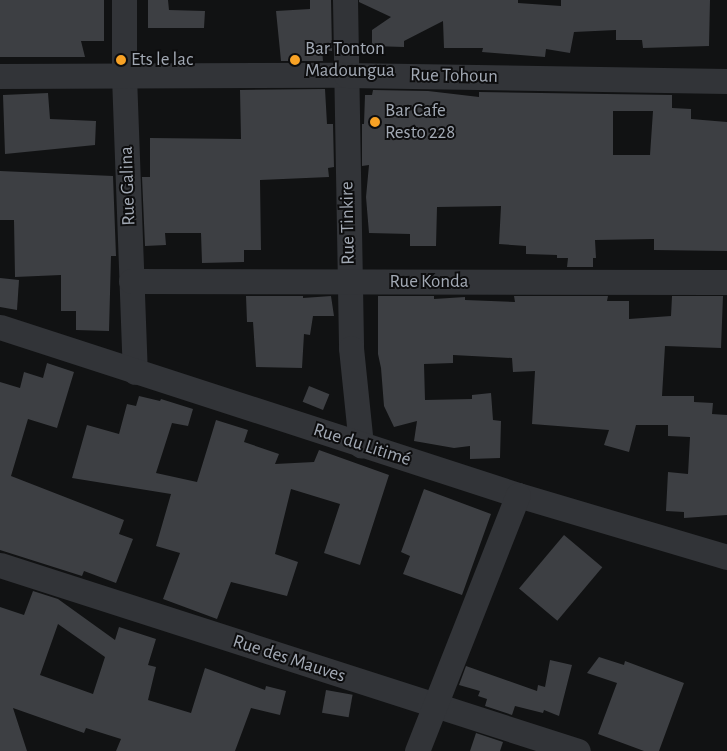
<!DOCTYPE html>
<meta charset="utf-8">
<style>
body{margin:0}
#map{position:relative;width:727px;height:751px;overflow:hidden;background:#111213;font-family:"Alegreya Sans",sans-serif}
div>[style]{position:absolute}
.building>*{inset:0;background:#3d3f43;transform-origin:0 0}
.minor>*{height:25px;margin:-12.5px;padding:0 12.5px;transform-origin:12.5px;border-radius:12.5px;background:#323438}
.dots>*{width:14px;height:14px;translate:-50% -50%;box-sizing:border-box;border:2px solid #0d0d0e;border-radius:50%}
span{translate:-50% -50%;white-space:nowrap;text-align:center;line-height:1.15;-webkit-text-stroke:4px #0d0d0e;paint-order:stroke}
.poi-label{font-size:19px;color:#a2a9b4}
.left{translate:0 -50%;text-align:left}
.street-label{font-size:19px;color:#a2a9b4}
</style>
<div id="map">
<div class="building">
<div style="clip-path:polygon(0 0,104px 0,104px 41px,81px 41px,85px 57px,0 57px)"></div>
<div style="clip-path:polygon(148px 0,168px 0,169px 10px,205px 11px,204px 28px,148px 28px)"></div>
<div style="clip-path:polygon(310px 0,331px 0,332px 51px,322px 50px,323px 61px,281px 61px,276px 11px,310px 9px)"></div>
<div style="clip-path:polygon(359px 0,518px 0,518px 3px,561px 6px,561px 0,710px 0,709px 46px,643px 48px,642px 40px,616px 40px,616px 30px,574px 32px,570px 53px,546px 49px,545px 57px,482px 52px,483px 48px,444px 48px,443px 21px,404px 41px,404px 47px,372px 46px,372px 30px,391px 17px,359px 2px)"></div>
<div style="clip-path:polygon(325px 89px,327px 124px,333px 124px,334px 167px,328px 168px,329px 177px,260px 180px,261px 250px,244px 250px,244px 262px,202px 263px,201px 233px,165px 233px,166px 245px,145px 246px,142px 177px,150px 177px,150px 138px,241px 139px,240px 90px)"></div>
<div style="clip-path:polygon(evenodd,373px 90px,428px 91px,479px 97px,479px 92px,672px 95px,672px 108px,691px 109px,691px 119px,727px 122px,727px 251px,654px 250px,654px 239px,595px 240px,596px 258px,593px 258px,593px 267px,567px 267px,568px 258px,557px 258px,557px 255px,526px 254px,526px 246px,499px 244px,501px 206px,437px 207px,436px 246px,410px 246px,410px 234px,369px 233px,366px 197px,369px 165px,362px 166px,362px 124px,364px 124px,365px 95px,372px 95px,373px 90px,613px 111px,653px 111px,650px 155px,613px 155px,613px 111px)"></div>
<div style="clip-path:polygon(48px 93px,50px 119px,96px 121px,95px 145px,5px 154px,3px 95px)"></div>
<div style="clip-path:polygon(0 171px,113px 176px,116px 256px,111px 256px,109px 331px,76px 330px,76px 311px,61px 311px,61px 275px,15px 277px,14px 220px,0 220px)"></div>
<div style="clip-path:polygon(0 278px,19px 280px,17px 310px,0 307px)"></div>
<div style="clip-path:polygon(246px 296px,303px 296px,303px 298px,331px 296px,334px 316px,313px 316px,310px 335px,304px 334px,302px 368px,256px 367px,253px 322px,247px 322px)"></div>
<div style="clip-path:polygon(378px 296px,434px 296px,434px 299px,465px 297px,465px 300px,515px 302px,514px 296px,608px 296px,607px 301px,629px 301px,629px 319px,671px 316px,672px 296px,723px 296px,721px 348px,665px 346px,662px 396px,694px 396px,694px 402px,713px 403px,712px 414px,727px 415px,727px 515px,684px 518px,684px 512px,666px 511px,668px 472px,688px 474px,690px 437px,668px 436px,668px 425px,636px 425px,629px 452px,604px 445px,609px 430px,532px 424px,535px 371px,513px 372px,512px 358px,453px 355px,453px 363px,424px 364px,425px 400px,472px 399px,472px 395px,491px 393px,493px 420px,501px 421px,500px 458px,470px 459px,470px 446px,454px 448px,414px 441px,417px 421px,394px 427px,384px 406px,381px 368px,378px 354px)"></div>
<div style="clip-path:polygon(47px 363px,74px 372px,57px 428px,28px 419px,11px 476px,124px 520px,119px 534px,133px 539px,116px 583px,84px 571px,82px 576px,0 550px,0 382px,20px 388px,24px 372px,43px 378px)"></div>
<div style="left:309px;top:386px;width:22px;height:17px;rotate:22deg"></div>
<div style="clip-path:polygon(139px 396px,160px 401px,161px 399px,193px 409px,188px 426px,172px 423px,156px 473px,197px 482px,216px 420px,248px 430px,244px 442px,279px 454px,275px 464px,314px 462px,319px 450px,389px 475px,360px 565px,324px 553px,340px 504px,291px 489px,275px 554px,298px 562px,287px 596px,231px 582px,217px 619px,163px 599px,180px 553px,156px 546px,171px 494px,72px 478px,87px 425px,119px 434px,127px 404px,136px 406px)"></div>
<div style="clip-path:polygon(424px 489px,491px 514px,462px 595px,403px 574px,410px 556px,401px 552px)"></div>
<div style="left:564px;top:535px;width:50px;height:70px;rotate:40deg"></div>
<div style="clip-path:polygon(evenodd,33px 591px,58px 599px,115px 640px,119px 627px,156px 639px,148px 665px,156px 667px,148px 700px,191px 713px,205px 668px,265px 690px,266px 686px,286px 691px,280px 715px,251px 708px,235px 751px,116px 751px,121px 739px,86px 728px,84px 733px,13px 708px,27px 751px,0 751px,0 607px,24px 615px,33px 591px,58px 624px,105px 657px,93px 694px,40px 675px,58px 624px)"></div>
<div style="clip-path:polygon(599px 657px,624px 665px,625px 661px,684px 683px,659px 751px,644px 751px,598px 734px,617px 683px,587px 673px)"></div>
<div style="clip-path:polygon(550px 660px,572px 665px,559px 716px,544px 710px,543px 713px,515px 706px,512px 715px,485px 706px,487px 699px,478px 696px,480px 691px,459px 685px,466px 666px,537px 691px,538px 685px,545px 687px)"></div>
<div style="left:326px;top:690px;width:27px;height:23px;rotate:10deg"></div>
<div style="clip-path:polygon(476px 733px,503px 742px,500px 751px,470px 751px)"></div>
</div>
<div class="minor">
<div style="left:124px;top:0;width:76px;rotate:90deg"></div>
<div style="left:124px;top:76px;width:296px;rotate:87.9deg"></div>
<div style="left:345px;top:0;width:348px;rotate:89deg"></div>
<div style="left:351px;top:348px;width:98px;rotate:84.1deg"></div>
<div style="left:0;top:76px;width:346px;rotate:-0.2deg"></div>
<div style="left:346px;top:75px;width:381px;rotate:0.9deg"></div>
<div style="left:131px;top:281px;width:596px;rotate:0.1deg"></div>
<div style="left:0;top:327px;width:545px;rotate:17.97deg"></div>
<div style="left:518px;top:495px;width:218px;rotate:16.5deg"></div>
<div style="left:0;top:565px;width:607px;rotate:17.84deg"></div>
<div style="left:417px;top:751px;width:275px;rotate:-68.5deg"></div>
</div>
<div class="dots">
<div style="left:121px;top:60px;background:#f8a225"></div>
<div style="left:295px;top:60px;background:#f8a225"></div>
<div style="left:375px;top:122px;background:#f8a225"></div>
</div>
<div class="poi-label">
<span class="left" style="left:305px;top:60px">Bar Tonton<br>Madoungua</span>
<span class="left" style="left:131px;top:60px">Ets le lac</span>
<span class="left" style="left:385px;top:122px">Bar Cafe<br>Resto 228</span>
</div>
<div class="street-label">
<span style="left:454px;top:76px;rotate:1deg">Rue Tohoun</span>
<span style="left:128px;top:186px;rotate:-92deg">Rue Galina</span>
<span style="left:348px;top:223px;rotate:-91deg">Rue Tinkire</span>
<span style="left:429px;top:282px">Rue Konda</span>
<span style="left:362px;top:445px;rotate:18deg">Rue du Litimé</span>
<span style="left:289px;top:659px;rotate:18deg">Rue des Mauves</span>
</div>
</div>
